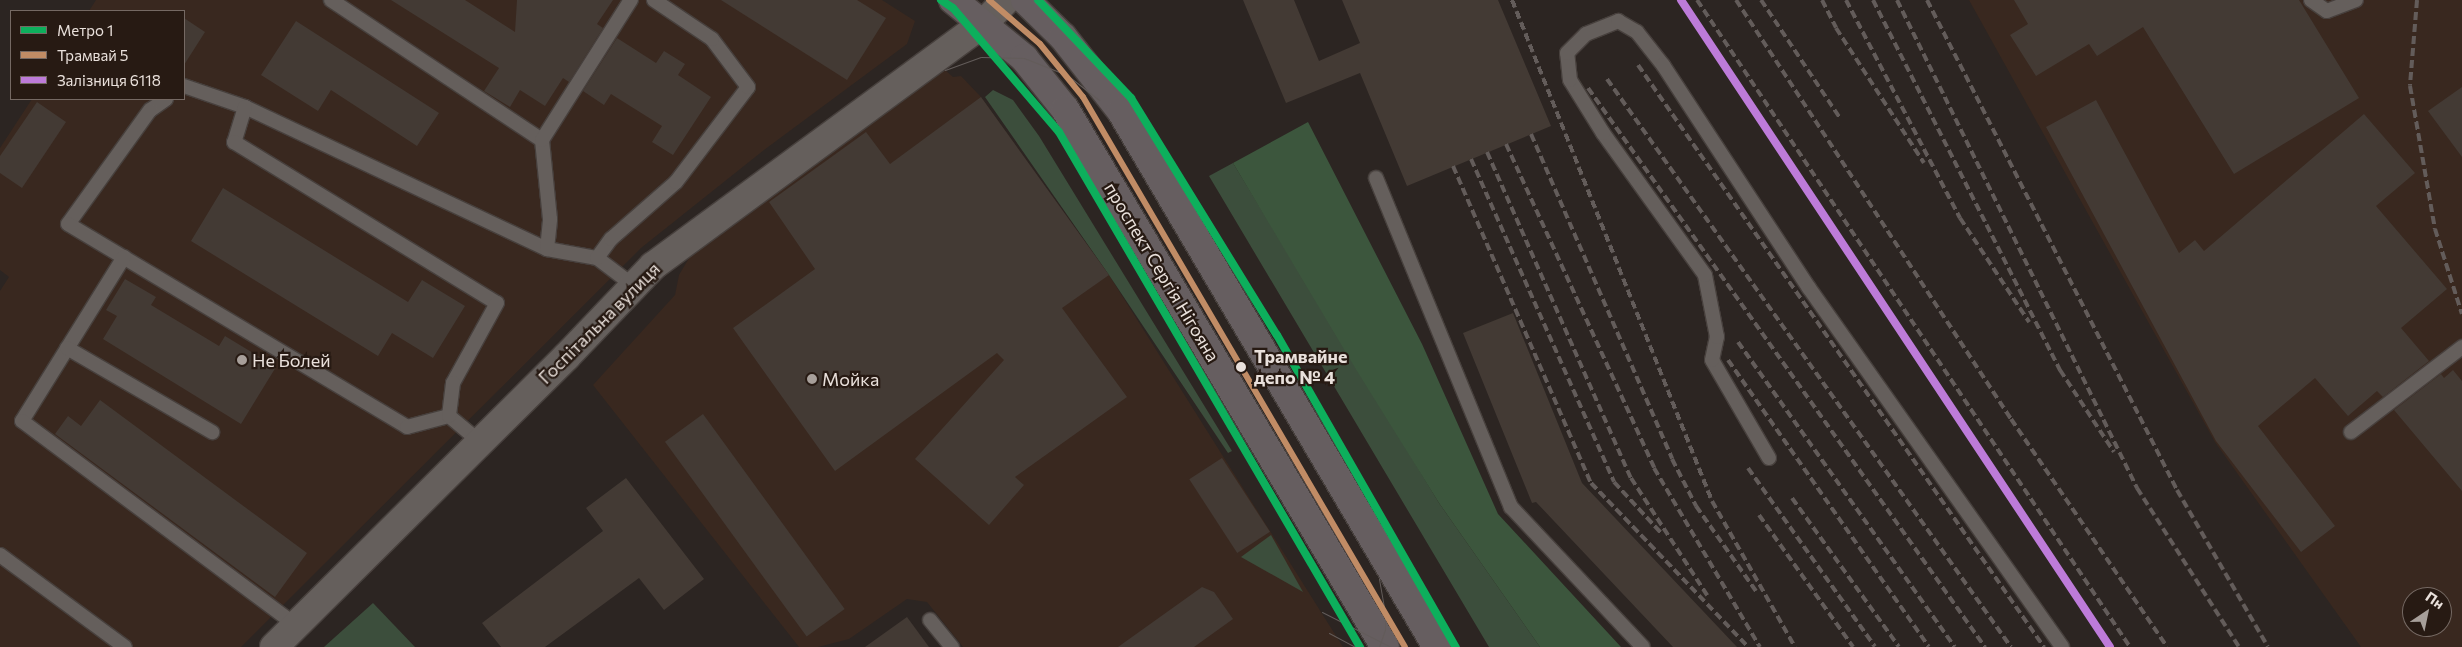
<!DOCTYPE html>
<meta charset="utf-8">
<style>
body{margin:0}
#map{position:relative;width:2462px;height:647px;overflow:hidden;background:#2c2522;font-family:Commissioner,sans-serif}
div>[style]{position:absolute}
.built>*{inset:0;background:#39281f}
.green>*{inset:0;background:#3c4e3c}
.forest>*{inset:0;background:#3c563d}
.building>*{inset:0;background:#433a34;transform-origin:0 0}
.roads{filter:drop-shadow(1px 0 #47403d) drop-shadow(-1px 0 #47403d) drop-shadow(0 1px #47403d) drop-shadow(0 -1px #47403d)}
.service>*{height:14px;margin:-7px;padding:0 7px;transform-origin:7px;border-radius:7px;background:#655f5c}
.minor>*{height:28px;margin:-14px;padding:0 14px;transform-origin:14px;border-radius:14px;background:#655f5c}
.trunk>*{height:28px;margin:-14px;padding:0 14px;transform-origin:14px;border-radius:14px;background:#665e60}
.tram>*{height:1px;margin:-0.5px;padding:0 0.5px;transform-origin:0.5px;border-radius:0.5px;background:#635c5a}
.rail>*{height:4px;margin-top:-2px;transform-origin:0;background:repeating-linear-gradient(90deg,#635c5a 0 8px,transparent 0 12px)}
.rail-1>*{height:8px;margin:-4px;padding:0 4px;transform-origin:4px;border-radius:4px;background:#bd7bd9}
.tram-1>*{height:6px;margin:-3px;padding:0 3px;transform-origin:3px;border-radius:3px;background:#c18c65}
.metro-1>*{height:8px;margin:-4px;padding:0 4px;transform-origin:4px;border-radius:4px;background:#0daf5c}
.dots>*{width:14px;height:14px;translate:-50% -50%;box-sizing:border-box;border:2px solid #271a13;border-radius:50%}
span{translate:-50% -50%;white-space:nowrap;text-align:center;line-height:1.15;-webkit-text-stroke:4.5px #271a13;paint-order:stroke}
.street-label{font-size:18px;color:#e9e0db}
.stop-label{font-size:18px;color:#e9e0db;font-weight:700}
.left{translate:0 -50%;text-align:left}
.poi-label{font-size:18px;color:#e9e0db}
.legend{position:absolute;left:10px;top:10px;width:175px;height:90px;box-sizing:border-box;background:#271a13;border:1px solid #756963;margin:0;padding:6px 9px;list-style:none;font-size:15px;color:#e9e0db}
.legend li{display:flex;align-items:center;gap:10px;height:25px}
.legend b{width:25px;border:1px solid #756963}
.north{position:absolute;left:2402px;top:587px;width:50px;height:50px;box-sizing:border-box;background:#271a13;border:1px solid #756963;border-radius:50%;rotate:34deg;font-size:14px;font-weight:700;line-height:20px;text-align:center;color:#e9e0db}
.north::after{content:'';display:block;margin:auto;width:18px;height:22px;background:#a79f9a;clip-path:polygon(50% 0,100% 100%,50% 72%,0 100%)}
</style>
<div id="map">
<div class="built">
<div style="clip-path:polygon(96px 0,882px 0,915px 21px,907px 44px,764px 150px,641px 248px,241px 647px,0 647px,0 291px,9px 277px,0 270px,0 148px,32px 99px,184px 99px,184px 11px,89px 11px)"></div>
<div style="clip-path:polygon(evenodd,1969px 0,2462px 0,2462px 647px,2361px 647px,2215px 442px,1969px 0,2412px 597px,2442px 597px,2442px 627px,2412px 627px,2412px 597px)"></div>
<div style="clip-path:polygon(937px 63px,953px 77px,961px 76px,981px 97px,1109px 275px,1343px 647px,963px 647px,927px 602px,907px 599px,849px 639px,818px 647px,799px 647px,593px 385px,675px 295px,679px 275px,695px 248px)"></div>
</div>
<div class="green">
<div style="clip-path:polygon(993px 90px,1013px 100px,1039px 136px,1232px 451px,1228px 453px,1109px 275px,985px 97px)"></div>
<div style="clip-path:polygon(1233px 163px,1439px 503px,1540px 647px,1489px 647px,1209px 176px)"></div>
<div style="clip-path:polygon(1271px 535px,1303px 592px,1241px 557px)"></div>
<div style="clip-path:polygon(373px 603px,415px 647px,324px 647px)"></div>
</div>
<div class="forest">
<div style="clip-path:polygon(1308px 122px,1422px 344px,1498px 514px,1621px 647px,1540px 647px,1439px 503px,1357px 371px,1233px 163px)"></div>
</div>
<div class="building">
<div style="clip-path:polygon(391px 0,465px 0,515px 32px,517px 0,613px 0,597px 24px,603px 28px,569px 82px,563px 78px,545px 106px,520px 90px,510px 107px,484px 91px,499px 68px)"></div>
<div style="clip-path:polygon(721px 0,857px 0,886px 18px,847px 80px)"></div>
<div style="clip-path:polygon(1243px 0,1294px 0,1319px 61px,1360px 43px,1342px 0,1498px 0,1551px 126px,1407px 186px,1360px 73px,1286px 103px)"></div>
<div style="clip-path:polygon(2014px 0,2299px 0,2359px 98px,2234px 174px,2143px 27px,2097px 56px,2089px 44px,2036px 76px,2010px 35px,2028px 24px)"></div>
<div style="clip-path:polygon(184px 18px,205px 32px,184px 65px)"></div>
<div style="clip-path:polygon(296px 21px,439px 113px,417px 146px,331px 90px,318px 111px,261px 75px)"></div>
<div style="clip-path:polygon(617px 38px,656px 63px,664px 51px,685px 64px,678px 75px,711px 97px,673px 155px,652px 142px,662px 126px,611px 94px,604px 105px,583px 91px)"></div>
<div style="clip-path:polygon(2462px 87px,2462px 157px,2428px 111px)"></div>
<div style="clip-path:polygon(981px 97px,1109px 275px,1062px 308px,1127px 397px,1015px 477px,1024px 485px,989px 525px,915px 459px,1004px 360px,997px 353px,835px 471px,733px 328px,815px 269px,769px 202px,866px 132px,890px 164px)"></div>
<div style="clip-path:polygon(2096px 100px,2179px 253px,2195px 240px,2204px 251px,2364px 114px,2415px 173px,2376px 206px,2447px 289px,2401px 328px,2429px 361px,2383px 397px,2377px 391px,2348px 416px,2315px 378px,2258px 426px,2335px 526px,2301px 552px,2216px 441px,2046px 127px)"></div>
<div style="clip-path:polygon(37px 102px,66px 122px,22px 188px,0 173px,0 156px)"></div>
<div style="clip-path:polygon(223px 188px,408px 302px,422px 280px,465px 306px,433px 358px,392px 333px,378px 356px,191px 241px)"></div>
<div style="clip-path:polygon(125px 279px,156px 297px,151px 305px,219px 346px,225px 336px,276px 367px,241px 424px,103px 339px,117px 316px,106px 310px)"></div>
<div style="clip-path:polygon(1513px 313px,1582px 483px,1737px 647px,1673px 647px,1536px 502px,1532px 503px,1463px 333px)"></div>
<div style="clip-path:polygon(2453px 370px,2462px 381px,2462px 491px,2394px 410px,2441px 374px,2444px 378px)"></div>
<div style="clip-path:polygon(100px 400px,307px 553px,275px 597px,55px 434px,68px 416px,81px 426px)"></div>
<div style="left:703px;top:414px;width:241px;height:47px;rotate:54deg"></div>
<div style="left:1222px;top:458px;width:88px;height:39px;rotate:57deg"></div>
<div style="clip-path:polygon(626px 478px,704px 579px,664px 610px,639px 578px,545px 647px,501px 647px,482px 623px,603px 531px,586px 508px)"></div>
<div style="clip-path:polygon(1202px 587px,1214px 592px,1233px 619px,1194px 647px,1118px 647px)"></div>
<div style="clip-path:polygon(907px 617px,929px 647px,865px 647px)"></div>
</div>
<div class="roads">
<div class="service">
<div style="left:331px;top:0;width:253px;rotate:33.6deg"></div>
<div style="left:2311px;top:0;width:19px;rotate:35deg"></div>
<div style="left:2327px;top:11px;width:31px;rotate:-21deg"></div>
<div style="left:184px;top:86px;width:65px;rotate:19deg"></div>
<div style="left:245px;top:107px;width:334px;rotate:25.2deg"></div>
<div style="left:547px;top:249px;width:51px;rotate:10.2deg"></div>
<div style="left:597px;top:258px;width:46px;rotate:37.1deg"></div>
<div style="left:166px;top:99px;width:19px;rotate:145deg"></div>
<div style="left:150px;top:110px;width:140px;rotate:125.7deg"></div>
<div style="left:68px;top:224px;width:395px;rotate:30.9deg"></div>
<div style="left:407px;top:427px;width:43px;rotate:-14.7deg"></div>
<div style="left:449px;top:416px;width:40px;rotate:40deg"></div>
<div style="left:245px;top:107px;width:37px;rotate:107deg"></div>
<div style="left:234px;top:142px;width:308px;rotate:31.5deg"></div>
<div style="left:497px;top:303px;width:91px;rotate:118.8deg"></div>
<div style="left:453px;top:383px;width:33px;rotate:97deg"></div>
<div style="left:1376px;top:178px;width:356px;rotate:67.7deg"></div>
<div style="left:1511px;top:507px;width:192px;rotate:46.7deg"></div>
<div style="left:547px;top:249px;width:30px;rotate:-84deg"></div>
<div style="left:550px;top:219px;width:79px;rotate:-95.8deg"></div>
<div style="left:542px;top:140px;width:166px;rotate:-57.6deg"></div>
<div style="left:124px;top:257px;width:193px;rotate:121.9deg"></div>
<div style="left:22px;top:421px;width:342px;rotate:36.7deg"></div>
<div style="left:597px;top:258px;width:24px;rotate:-54deg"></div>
<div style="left:611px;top:239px;width:86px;rotate:-41.2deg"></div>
<div style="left:676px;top:182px;width:119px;rotate:-52.8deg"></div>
<div style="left:748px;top:87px;width:60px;rotate:-126.9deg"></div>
<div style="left:712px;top:39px;width:70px;rotate:-146.1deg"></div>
<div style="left:67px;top:348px;width:168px;rotate:30.1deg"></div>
<div style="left:2351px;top:432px;width:140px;rotate:-37.4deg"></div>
<div style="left:1769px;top:458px;width:113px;rotate:-120.2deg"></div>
<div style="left:1712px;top:360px;width:24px;rotate:-78deg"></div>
<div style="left:1717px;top:337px;width:63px;rotate:-101deg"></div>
<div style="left:1705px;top:275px;width:175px;rotate:-125.7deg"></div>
<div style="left:1603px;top:133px;width:62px;rotate:-121.9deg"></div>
<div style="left:1570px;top:80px;width:27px;rotate:-96deg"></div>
<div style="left:1567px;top:53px;width:27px;rotate:-45deg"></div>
<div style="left:1586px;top:34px;width:35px;rotate:-22deg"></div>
<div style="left:1618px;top:21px;width:22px;rotate:30deg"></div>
<div style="left:1637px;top:32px;width:42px;rotate:51.8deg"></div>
<div style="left:1663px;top:65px;width:267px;rotate:56.8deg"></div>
<div style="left:1809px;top:288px;width:439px;rotate:54.8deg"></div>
<div style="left:0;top:555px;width:155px;rotate:36.4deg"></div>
<div style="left:930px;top:620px;width:35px;rotate:51deg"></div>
</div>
<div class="minor">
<div style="left:274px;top:647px;width:413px;rotate:-44.8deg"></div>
<div style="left:567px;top:356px;width:124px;rotate:-46.3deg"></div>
<div style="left:653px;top:266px;width:411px;rotate:-36.3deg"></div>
<div style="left:984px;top:23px;width:32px;rotate:-46deg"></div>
</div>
<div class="trunk">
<div style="left:953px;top:0;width:92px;rotate:39.2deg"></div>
<div style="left:1024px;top:58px;width:65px;rotate:51.2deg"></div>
<div style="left:1065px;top:109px;width:626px;rotate:59.26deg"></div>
<div style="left:1025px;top:0;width:53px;rotate:44.2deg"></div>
<div style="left:1063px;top:37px;width:94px;rotate:51.9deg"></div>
<div style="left:1121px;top:111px;width:622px;rotate:59.48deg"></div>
</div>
</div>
<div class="tram">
<div style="left:945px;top:70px;width:38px;rotate:-20deg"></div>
<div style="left:981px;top:57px;width:43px;rotate:1.3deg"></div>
<div style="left:1024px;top:58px;width:46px;rotate:21.6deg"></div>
<div style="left:1067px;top:75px;width:41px;rotate:38deg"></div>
<div style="left:1322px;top:612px;width:77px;rotate:26.9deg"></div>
<div style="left:1329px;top:633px;width:30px;rotate:28deg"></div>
<div style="left:1379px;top:647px;width:18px;rotate:-71deg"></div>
<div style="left:1385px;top:630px;width:17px;rotate:-90deg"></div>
<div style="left:1385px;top:613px;width:35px;rotate:-100deg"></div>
</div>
<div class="rail">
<div style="left:1512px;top:0;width:539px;rotate:68.24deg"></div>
<div style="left:1712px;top:501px;width:168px;rotate:60.4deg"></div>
<div style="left:1697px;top:0;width:779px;rotate:56.21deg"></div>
<div style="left:1736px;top:0;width:501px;rotate:56.72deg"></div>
<div style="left:2011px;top:419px;width:276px;rotate:55.6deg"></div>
<div style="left:1761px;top:0;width:142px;rotate:56.2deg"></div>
<div style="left:1822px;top:0;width:31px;rotate:63deg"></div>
<div style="left:1836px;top:28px;width:161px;rotate:56.9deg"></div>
<div style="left:1846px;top:0;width:246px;rotate:62.4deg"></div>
<div style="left:1960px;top:218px;width:125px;rotate:56.4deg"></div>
<div style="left:1873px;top:0;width:415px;rotate:63.2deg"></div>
<div style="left:2060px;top:370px;width:98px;rotate:56.6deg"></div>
<div style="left:1897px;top:0;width:544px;rotate:63.81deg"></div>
<div style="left:2137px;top:488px;width:189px;rotate:57.3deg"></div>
<div style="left:1927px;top:0;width:550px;rotate:62.97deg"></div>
<div style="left:2177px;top:490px;width:181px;rotate:59.9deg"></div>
<div style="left:2417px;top:0;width:86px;rotate:94.7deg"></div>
<div style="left:2410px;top:86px;width:145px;rotate:80.1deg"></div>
<div style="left:2435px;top:229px;width:89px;rotate:72.4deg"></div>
<div style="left:1638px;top:65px;width:710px;rotate:55.1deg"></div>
<div style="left:1607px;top:79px;width:697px;rotate:54.58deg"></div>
<div style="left:1588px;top:88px;width:686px;rotate:54.62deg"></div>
<div style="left:1531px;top:134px;width:354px;rotate:66.5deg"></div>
<div style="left:1672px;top:459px;width:53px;rotate:62.9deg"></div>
<div style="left:1696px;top:506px;width:104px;rotate:54.8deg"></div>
<div style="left:1506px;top:144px;width:356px;rotate:65.4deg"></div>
<div style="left:1654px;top:468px;width:208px;rotate:59.4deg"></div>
<div style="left:1487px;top:152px;width:356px;rotate:66.2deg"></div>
<div style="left:1631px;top:478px;width:140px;rotate:57deg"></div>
<div style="left:1471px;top:159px;width:353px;rotate:66.1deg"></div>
<div style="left:1614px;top:482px;width:69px;rotate:47.3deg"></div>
<div style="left:1453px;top:166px;width:346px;rotate:66.5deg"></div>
<div style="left:1591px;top:483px;width:227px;rotate:46.2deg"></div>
<div style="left:1738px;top:342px;width:374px;rotate:54.6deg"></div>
<div style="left:1728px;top:360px;width:350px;rotate:55deg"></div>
<div style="left:1748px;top:468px;width:219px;rotate:54.6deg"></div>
<div style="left:1792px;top:498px;width:183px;rotate:54.3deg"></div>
<div style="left:1759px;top:515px;width:162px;rotate:54.5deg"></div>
</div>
<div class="rail-1">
<div style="left:1681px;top:0;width:776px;rotate:56.45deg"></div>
</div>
<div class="tram-1">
<div style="left:989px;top:0;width:67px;rotate:40.8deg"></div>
<div style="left:1040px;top:44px;width:68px;rotate:50.9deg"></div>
<div style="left:1083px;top:97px;width:637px;rotate:59.65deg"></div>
</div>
<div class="metro-1">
<div style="left:941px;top:0;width:14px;rotate:34deg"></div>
<div style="left:953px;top:8px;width:163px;rotate:49.5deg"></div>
<div style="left:1059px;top:132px;width:597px;rotate:59.7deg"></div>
<div style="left:1038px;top:0;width:135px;rotate:46.5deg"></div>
<div style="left:1131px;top:98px;width:278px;rotate:58.4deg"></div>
<div style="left:1277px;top:335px;width:360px;rotate:60.2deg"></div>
</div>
<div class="dots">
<div style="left:242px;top:360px;background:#a79f9a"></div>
<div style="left:1241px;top:367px;background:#e9e0db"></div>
<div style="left:812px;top:379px;background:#a79f9a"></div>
</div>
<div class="street-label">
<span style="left:1162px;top:272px;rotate:59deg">проспект Сергія Нігояна</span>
<span style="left:599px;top:323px;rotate:-45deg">Госпітальна вулиця</span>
</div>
<div class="stop-label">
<span class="left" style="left:1254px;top:367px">Трамвайне<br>депо № 4</span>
</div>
<div class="poi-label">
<span class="left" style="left:252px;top:360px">Не Болей</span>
<span class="left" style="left:822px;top:379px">Мойка</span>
</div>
<ul class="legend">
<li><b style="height:6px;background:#0daf5c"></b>Метро 1</li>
<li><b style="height:6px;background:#c18c65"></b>Трамвай 5</li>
<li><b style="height:6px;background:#bd7bd9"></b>Залізниця 6118</li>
</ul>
<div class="north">Пн</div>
</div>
